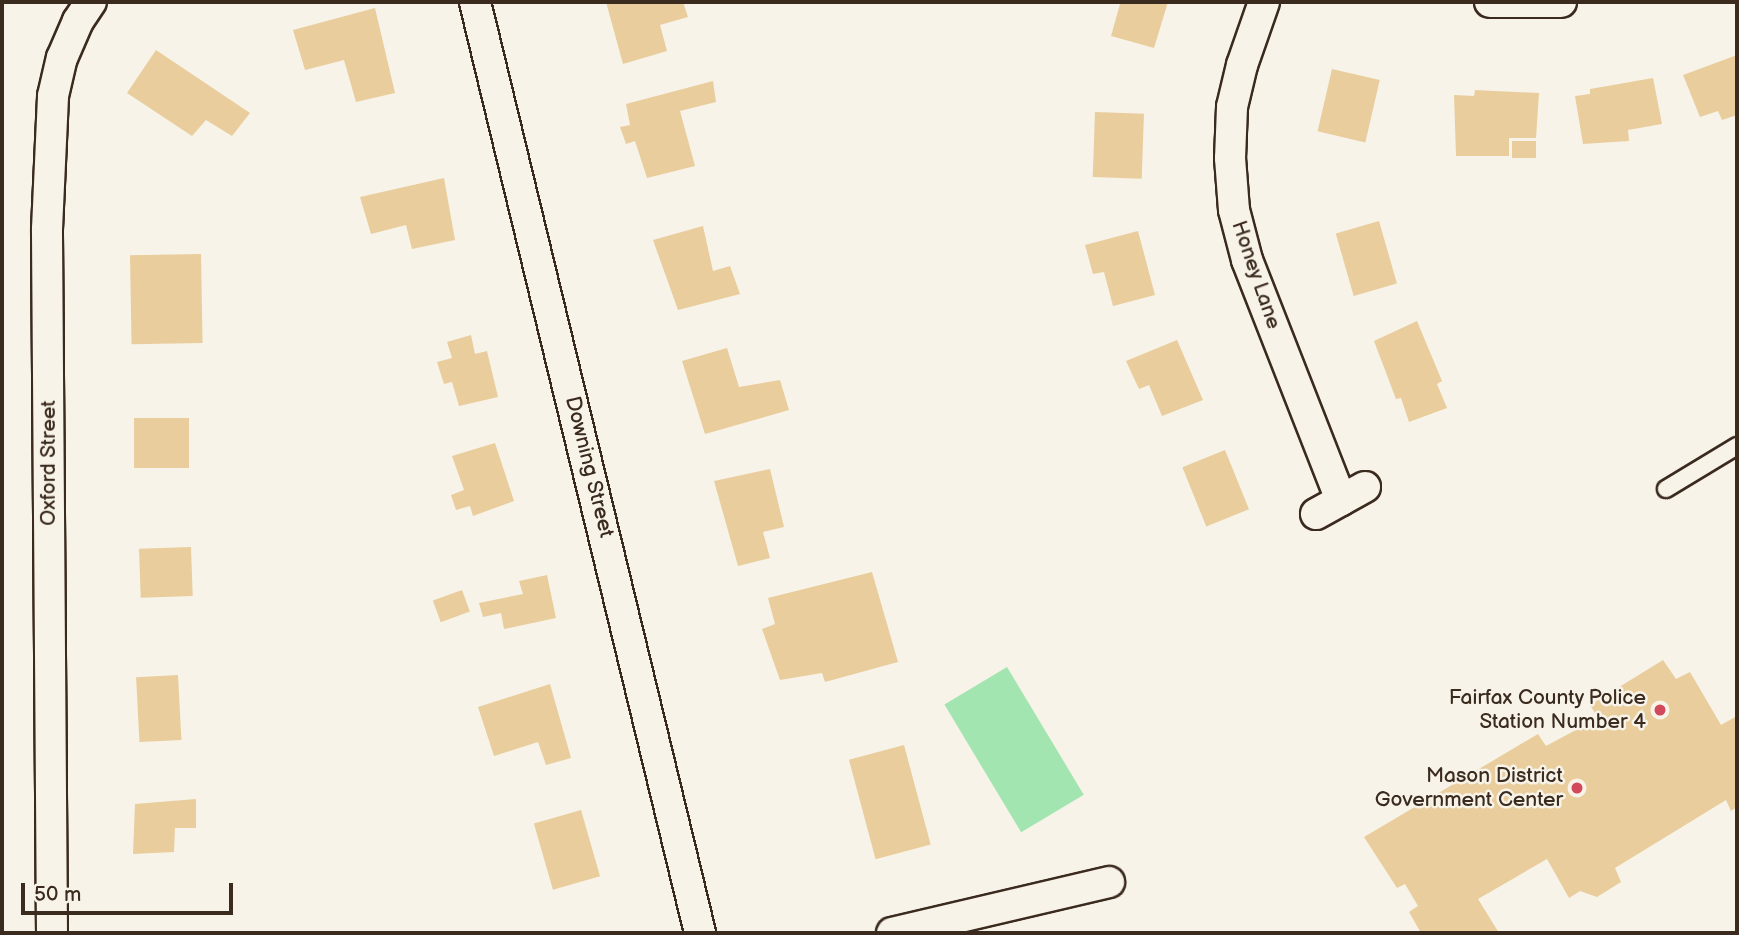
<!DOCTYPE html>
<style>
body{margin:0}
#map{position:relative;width:1739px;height:935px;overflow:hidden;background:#f7f3e8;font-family:"Balsamiq Sans",sans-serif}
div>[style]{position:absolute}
.green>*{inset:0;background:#a2e5b0;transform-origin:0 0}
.building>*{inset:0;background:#e9cd9d;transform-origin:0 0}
.roads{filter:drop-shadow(2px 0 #3b2a1e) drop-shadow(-2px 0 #3b2a1e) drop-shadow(0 2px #3b2a1e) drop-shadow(0 -2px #3b2a1e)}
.service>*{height:16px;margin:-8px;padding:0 8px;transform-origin:8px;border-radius:8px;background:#f7f3e8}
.minor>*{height:30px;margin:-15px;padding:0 15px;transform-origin:15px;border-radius:15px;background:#f7f3e8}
.dots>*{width:19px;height:19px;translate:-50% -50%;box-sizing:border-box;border:4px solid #f7f3e8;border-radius:50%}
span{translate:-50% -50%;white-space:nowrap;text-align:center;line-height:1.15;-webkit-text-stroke:5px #f7f3e8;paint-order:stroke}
.street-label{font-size:21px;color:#3b2a1e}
.poi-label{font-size:21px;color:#3b2a1e}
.right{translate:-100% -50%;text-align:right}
.frame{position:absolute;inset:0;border:4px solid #3b2a1e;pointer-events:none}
.scale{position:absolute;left:21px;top:883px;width:212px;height:32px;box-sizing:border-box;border:4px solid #3b2a1e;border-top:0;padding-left:9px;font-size:21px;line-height:24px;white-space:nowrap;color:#3b2a1e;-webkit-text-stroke:5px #f7f3e8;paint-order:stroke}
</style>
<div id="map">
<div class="green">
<div style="left:1007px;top:667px;width:149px;height:73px;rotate:59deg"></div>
</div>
<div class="building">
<div style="clip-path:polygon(606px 2px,683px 2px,688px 17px,660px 25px,667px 51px,623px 64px)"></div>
<div style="clip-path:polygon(1113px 2px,1168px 2px,1154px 48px,1111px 36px,1120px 4px)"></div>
<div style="clip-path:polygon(375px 8px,395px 93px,356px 102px,344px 60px,305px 70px,293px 30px)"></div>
<div style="clip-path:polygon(156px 50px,250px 113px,232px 136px,206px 120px,192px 136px,127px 93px)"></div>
<div style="clip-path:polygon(1737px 55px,1737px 115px,1722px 120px,1718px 111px,1700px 117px,1683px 75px)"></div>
<div style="left:1332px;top:69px;width:49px;height:64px;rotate:13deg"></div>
<div style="clip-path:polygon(1653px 78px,1662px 124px,1628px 130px,1629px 141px,1583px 144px,1575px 96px,1590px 94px,1590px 89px)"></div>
<div style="clip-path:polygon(713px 81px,716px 102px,680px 111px,695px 166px,647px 178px,635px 141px,626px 144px,620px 127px,630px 125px,626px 104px)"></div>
<div style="clip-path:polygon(1475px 90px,1539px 93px,1536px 138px,1509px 138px,1509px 156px,1456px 156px,1454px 95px,1474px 96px)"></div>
<div style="left:1095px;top:112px;width:49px;height:65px;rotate:2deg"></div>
<div style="left:1512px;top:141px;width:24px;height:17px"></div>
<div style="clip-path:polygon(444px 178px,455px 240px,412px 249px,406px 225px,371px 234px,360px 197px)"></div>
<div style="left:1379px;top:221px;width:65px;height:45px;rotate:74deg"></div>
<div style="clip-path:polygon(703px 226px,713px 271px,730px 266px,740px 294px,678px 310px,653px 240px)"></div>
<div style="clip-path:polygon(1138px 231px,1155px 295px,1113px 306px,1104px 272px,1093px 274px,1085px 245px)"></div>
<div style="left:201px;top:254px;width:89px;height:71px;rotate:89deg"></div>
<div style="clip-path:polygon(1417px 321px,1442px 381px,1437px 384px,1447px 408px,1409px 422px,1401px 398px,1396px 399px,1374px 341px)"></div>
<div style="clip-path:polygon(471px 335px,475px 354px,487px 351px,498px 397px,459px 406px,452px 382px,444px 384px,437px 362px,452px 358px,447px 342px)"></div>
<div style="clip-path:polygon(1177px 340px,1203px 400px,1162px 416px,1149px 385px,1139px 389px,1126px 361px)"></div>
<div style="clip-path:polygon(727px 348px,739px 387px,780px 380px,789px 410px,705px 434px,682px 361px)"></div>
<div style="left:189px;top:418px;width:50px;height:55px;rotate:90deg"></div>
<div style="clip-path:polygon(495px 443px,514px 501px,473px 516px,470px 506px,456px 510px,451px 495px,464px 490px,452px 456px)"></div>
<div style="left:1225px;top:450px;width:64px;height:46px;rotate:68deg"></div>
<div style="clip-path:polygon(770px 469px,784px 527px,763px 532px,770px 558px,738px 566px,714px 481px)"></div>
<div style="left:191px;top:547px;width:49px;height:52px;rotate:88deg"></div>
<div style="clip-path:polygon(872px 572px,898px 662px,825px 682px,822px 673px,780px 680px,762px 629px,775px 624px,768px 598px)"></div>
<div style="clip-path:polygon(547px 575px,556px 618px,504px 629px,501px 613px,483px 617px,479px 603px,523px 594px,519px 581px)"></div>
<div style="left:462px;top:590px;width:23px;height:31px;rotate:70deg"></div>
<div style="clip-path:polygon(1663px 660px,1676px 679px,1690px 672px,1721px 725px,1737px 716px,1737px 807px,1731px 811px,1726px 800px,1615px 868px,1621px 882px,1597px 897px,1580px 891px,1569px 898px,1547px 859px,1478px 899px,1499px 933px,1421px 933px,1409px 912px,1418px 906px,1405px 884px,1397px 888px,1364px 837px,1538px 734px,1546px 746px,1598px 718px,1590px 705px)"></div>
<div style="left:178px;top:675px;width:65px;height:42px;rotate:87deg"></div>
<div style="clip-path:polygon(550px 684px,571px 758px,546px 765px,538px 742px,494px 756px,478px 707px)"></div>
<div style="left:904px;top:745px;width:103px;height:57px;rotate:75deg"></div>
<div style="clip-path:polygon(196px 799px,196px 828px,175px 828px,174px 852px,133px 854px,135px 804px)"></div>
<div style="left:581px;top:810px;width:69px;height:49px;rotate:74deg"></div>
</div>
<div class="roads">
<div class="service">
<div style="left:1666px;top:489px;width:83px;rotate:-31.2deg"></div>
</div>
<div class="minor">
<div style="left:475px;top:2px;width:958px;rotate:76.41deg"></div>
<div style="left:1264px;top:2px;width:67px;rotate:109.2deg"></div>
<div style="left:1242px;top:65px;width:43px;rotate:103.4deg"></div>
<div style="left:1232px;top:107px;width:51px;rotate:92.2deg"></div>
<div style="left:1230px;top:158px;width:52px;rotate:85.6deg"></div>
<div style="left:1234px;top:210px;width:52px;rotate:75.4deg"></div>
<div style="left:1247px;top:260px;width:258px;rotate:68.6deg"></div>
<div style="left:1490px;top:2px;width:71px"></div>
<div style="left:1316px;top:514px;width:56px;rotate:-28.9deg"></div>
<div style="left:52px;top:933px;width:704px;rotate:-90.41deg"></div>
<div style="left:47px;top:229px;width:133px;rotate:-87.4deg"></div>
<div style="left:53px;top:96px;width:39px;rotate:-77deg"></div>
<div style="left:62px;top:58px;width:40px;rotate:-66.6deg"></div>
<div style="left:78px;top:21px;width:23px;rotate:-56deg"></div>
<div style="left:892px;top:933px;width:223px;rotate:-13.2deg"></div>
</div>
</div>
<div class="dots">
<div style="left:1660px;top:710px;background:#d1495b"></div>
<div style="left:1577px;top:788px;background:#d1495b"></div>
</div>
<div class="street-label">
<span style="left:1256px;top:275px;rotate:71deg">Honey Lane</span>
<span style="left:49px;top:463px;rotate:-90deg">Oxford Street</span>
<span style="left:589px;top:467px;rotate:76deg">Downing Street</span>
</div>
<div class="poi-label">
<span class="right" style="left:1646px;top:710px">Fairfax County Police<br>Station Number 4</span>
<span class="right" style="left:1563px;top:788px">Mason District<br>Government Center</span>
</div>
<div class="frame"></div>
<div class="scale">50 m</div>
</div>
